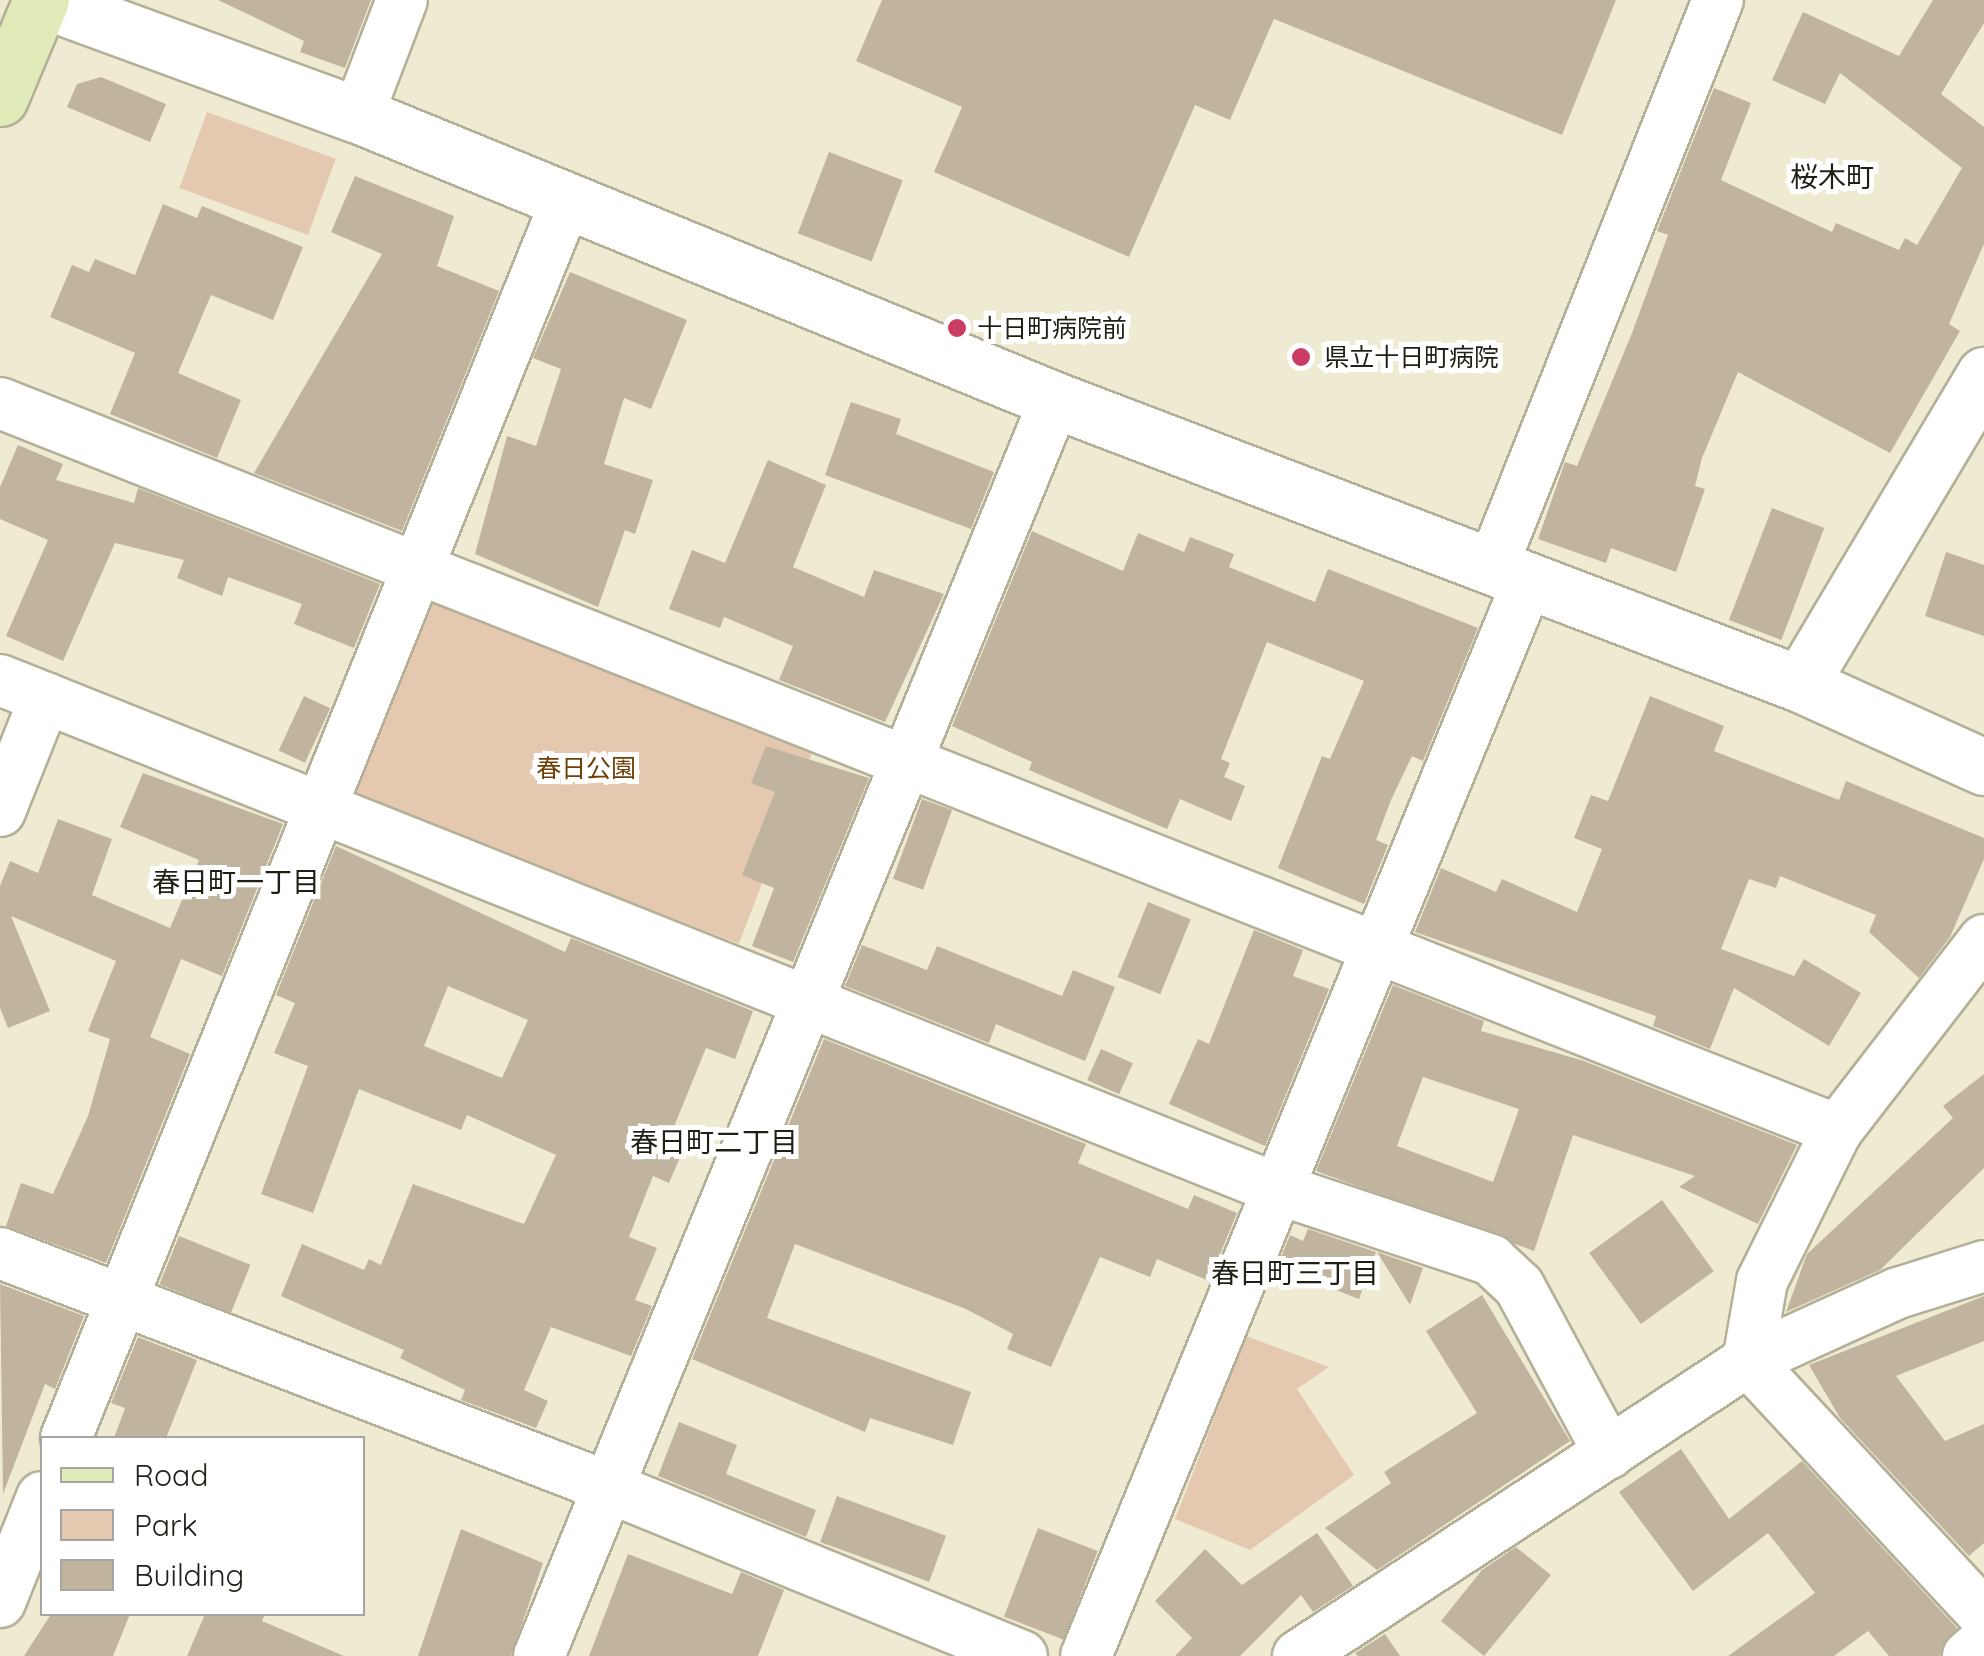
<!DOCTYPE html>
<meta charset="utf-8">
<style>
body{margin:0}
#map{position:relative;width:1984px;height:1656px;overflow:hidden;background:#efebd2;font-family:Quicksand,"Noto Sans JP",sans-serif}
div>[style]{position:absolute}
.green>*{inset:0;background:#e4c8b0;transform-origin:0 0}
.building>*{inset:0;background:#c1b49e;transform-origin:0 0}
.roads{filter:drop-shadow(2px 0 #b4b098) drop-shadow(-2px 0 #b4b098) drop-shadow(0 2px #b4b098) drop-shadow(0 -2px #b4b098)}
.minor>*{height:50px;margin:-25px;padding:0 25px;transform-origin:25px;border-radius:25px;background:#fff}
.tertiary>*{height:55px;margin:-27.5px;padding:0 27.5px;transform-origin:27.5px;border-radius:27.5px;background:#fff}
.primary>*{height:55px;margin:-27.5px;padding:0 27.5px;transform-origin:27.5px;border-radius:27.5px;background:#e1ebba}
.dots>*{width:28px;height:28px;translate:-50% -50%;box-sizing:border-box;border:5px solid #fff;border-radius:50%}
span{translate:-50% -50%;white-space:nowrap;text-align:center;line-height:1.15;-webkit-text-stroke:10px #fff;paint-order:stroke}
.poi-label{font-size:25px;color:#201e15}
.left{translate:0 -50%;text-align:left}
.park-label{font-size:25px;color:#6e4007}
.neighbourhood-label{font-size:28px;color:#201e15}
.legend{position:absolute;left:40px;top:1436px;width:325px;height:180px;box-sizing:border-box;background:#fff;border:2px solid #a6a5a1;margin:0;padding:12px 18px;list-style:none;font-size:30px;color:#201e15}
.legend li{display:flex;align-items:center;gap:20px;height:50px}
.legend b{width:50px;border:2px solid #a6a5a1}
</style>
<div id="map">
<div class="green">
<div style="left:207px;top:112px;width:137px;height:81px;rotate:20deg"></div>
<div style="left:434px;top:591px;width:411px;height:220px;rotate:21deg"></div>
<div style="clip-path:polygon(1246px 1336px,1329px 1367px,1297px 1389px,1354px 1475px,1250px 1550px,1175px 1519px)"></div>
</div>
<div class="building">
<div style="clip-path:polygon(218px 0,371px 0,345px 68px,300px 52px,304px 41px)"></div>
<div style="clip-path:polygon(882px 0,1616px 0,1562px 135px,1274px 19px,1230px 120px,1195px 105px,1129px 257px,934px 172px,962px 107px,856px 61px)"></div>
<div style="clip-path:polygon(1933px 0,1984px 0,1984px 23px,1941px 94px,1984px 127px,1984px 244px,1949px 324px,1960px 331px,1890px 453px,1738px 372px,1702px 458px,1695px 486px,1705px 489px,1676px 572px,1611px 548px,1606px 563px,1538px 539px,1565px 462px,1577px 466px,1632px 333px,1668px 235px,1657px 231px,1714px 88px,1751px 103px,1721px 180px,1832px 232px,1836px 223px,1899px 250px,1905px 238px,1917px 245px,1962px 168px,1840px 73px,1825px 104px,1772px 80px,1803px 12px,1899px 56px)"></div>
<div style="clip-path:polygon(101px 77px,166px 104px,150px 142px,67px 107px,77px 84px)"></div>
<div style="left:829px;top:152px;width:79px;height:87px;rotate:21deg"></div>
<div style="clip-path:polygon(355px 176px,454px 216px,437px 266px,499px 291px,402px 531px,254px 473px,382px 254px,331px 232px)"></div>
<div style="clip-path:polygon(163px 204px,197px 218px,202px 206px,303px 247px,273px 320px,211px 295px,178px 373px,241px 400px,217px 458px,110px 414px,135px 353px,50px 317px,72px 265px,89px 272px,95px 259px,135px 275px)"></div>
<div style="clip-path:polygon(570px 272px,687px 320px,651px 409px,624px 398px,604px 464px,653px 480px,635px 534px,625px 530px,598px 607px,475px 554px,507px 436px,536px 446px,561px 369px,533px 358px)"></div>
<div style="clip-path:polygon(851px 402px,901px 419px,896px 434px,994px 472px,971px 529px,825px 475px)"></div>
<div style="clip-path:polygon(18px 445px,63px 464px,56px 480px,134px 503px,138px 488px,380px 584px,354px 648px,294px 624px,302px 604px,228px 577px,222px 596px,177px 578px,184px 560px,115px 543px,63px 661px,6px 636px,48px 540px,0 519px,0 487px)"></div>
<div style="clip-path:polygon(768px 460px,826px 485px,793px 567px,864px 597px,874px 570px,944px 594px,885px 722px,779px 680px,793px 646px,724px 617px,720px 628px,669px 609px,692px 550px,725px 563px)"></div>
<div style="left:1772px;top:508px;width:56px;height:120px;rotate:21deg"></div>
<div style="clip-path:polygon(1032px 531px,1123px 571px,1138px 533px,1184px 552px,1190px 537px,1234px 554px,1229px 567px,1315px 602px,1328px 569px,1478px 628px,1423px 761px,1412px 756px,1391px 800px,1376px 840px,1388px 845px,1364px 904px,1278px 868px,1322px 756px,1330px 759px,1364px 681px,1267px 642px,1221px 759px,1230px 763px,1224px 777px,1245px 786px,1231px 821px,1180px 799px,1167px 829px,1029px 770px,1032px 762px,952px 726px)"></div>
<div style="clip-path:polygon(1946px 552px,1984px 565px,1984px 636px,1925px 616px)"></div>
<div style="left:304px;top:696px;width:29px;height:60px;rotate:25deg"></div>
<div style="clip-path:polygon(1650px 696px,1724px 726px,1714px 751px,1839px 800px,1846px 781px,1984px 838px,1984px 859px,1950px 937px,1919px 978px,1869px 932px,1876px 915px,1780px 876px,1776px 888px,1749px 879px,1721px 949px,1794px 976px,1804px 959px,1861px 993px,1829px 1046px,1734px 988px,1710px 1049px,1653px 1026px,1656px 1016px,1415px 932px,1441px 868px,1496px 892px,1502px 879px,1577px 912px,1602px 849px,1574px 838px,1591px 795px,1608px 801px)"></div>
<div style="clip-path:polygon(766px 746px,869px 778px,793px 962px,752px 946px,774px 888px,742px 875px,775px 792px,751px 783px)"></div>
<div style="clip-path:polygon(143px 773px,283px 824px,222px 976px,181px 959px,150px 1037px,190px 1054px,106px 1263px,6px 1226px,21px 1183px,53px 1194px,88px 1116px,110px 1039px,88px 1031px,116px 961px,11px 916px,50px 1011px,8px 1028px,0 1008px,0 886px,10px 861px,38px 873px,58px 819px,112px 839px,92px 895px,170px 928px,199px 860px,120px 827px)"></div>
<div style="left:922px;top:799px;width:32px;height:85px;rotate:20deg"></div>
<div style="clip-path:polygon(evenodd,336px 846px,565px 952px,571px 938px,753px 1011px,735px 1059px,706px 1048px,671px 1134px,687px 1141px,669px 1183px,653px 1176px,629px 1237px,657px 1248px,635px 1300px,652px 1306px,631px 1356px,551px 1327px,524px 1390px,548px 1401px,536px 1428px,461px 1400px,465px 1390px,400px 1358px,404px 1350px,281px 1296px,302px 1244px,364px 1270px,369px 1259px,381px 1265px,413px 1184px,524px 1224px,556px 1155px,467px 1115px,461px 1130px,359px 1089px,313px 1213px,261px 1194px,308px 1066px,274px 1053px,295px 1003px,276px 995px,336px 846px,448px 986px,528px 1020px,502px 1078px,424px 1046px,448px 986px)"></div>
<div style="left:1148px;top:902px;width:46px;height:81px;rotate:22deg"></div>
<div style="clip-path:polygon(1254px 930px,1303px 950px,1293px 976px,1329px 989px,1265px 1146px,1169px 1104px,1198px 1039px,1209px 1044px)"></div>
<div style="clip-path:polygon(862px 945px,927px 970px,937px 946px,1062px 996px,1073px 970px,1115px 987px,1085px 1061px,996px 1024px,989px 1043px,845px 986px)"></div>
<div style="clip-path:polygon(evenodd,1393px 985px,1484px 1021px,1481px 1031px,1584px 1061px,1797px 1145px,1758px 1224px,1679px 1187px,1695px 1176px,1573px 1135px,1534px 1251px,1316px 1171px,1393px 985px,1423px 1077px,1519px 1109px,1493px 1182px,1397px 1146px,1423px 1077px)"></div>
<div style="clip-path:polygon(824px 1039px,1086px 1144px,1078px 1163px,1188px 1209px,1194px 1195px,1237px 1213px,1209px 1281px,1157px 1259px,1150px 1277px,1100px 1257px,1051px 1367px,1007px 1349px,1013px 1334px,966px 1309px,795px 1244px,767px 1318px,971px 1392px,953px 1445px,870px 1418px,865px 1432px,692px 1359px)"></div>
<div style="left:1101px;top:1049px;width:35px;height:34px;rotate:24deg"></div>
<div style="clip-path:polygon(1984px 1074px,1984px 1168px,1880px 1270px,1786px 1312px,1807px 1254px,1953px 1118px,1943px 1106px)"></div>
<div style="left:1662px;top:1200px;width:88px;height:90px;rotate:54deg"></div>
<div style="clip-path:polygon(1308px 1229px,1376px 1252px,1359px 1299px,1277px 1267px,1290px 1235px,1303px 1241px)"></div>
<div style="left:179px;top:1236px;width:77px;height:52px;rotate:22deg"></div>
<div style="clip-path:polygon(1377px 1252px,1423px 1268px,1410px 1305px)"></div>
<div style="clip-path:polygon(0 1284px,84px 1316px,55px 1389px,45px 1384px,3px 1494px)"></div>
<div style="clip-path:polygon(1482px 1295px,1570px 1441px,1377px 1570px,1325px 1528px,1391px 1483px,1384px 1472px,1477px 1413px,1426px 1331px)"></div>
<div style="clip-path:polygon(1984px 1296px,1984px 1341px,1896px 1376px,1945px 1441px,1984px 1424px,1984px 1543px,1969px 1556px,1840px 1418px,1809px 1365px)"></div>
<div style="clip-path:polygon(138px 1337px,197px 1360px,166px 1438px,114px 1438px,125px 1408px,111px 1403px)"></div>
<div style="clip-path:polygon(679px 1422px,737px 1445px,726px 1474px,816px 1510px,806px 1537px,658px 1476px)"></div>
<div style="clip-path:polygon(1681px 1449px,1729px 1519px,1802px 1461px,1957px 1628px,1940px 1656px,1889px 1656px,1868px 1631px,1834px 1656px,1728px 1656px,1815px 1593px,1768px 1533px,1693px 1591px,1619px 1492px)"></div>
<div style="left:837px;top:1496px;width:116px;height:49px;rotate:20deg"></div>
<div style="left:1038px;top:1528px;width:64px;height:95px;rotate:21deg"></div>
<div style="clip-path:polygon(461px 1529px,543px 1563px,511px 1656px,418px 1656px)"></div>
<div style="clip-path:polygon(1317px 1533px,1353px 1586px,1313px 1612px,1301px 1595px,1240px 1656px,1175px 1656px,1192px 1638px,1155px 1601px,1205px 1549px,1242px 1585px)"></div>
<div style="clip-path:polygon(1516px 1547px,1551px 1575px,1484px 1656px,1441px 1621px,1482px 1570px)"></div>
<div style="clip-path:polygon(628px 1554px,732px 1594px,741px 1572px,784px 1590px,758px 1656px,589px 1656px)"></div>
<div style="clip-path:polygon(51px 1614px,130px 1614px,113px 1656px,24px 1656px)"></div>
<div style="clip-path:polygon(205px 1614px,265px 1614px,262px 1621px,344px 1656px,187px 1656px)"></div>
<div style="clip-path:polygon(1385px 1634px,1400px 1656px,1358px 1656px,1355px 1653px)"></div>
</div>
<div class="roads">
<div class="minor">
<div style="left:358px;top:115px;width:123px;rotate:-69.1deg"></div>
<div style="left:0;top:403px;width:1976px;rotate:21.59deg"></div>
<div style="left:1493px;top:565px;width:608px;rotate:-68.29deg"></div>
<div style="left:0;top:680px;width:1376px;rotate:21.72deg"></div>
<div style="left:1278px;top:1189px;width:225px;rotate:18.4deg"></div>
<div style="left:1491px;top:1260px;width:38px;rotate:43deg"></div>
<div style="left:1519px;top:1286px;width:190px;rotate:61.7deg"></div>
<div style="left:0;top:811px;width:122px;rotate:-68.3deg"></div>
<div style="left:1984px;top:940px;width:240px;rotate:127.7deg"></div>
<div style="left:1837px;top:1130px;width:169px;rotate:116.4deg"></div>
<div style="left:1762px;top:1281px;width:81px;rotate:99.9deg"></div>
<div style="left:1748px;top:1361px;width:347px;rotate:47.1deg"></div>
<div style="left:0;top:1253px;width:651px;rotate:21.05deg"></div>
<div style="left:608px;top:1487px;width:447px;rotate:22.2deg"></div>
<div style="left:66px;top:1438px;width:1334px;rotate:-67.99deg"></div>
<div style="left:0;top:1602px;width:113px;rotate:-68.2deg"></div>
<div style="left:539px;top:1656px;width:1358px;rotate:-67.67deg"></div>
<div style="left:1086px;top:1656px;width:1162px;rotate:-67.65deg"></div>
<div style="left:1298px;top:1656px;width:538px;rotate:-33.25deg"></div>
<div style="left:1748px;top:1361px;width:165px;rotate:-24.4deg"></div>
<div style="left:1898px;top:1293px;width:90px;rotate:-17.4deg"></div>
<div style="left:1968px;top:1656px;width:21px;rotate:-41deg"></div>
</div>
<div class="tertiary">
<div style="left:43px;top:0;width:335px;rotate:20.1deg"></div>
<div style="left:358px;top:115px;width:753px;rotate:22.24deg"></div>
<div style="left:1055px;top:400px;width:797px;rotate:20.87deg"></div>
<div style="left:1800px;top:684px;width:202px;rotate:24.3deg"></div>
<div style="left:1800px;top:684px;width:360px;rotate:-59.2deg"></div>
</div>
<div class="primary">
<div style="left:0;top:98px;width:106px;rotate:-67.3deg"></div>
</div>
</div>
<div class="dots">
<div style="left:957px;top:328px;background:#cb3c62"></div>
<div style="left:1301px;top:357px;background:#cb3c62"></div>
</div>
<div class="poi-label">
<span class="left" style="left:977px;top:328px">十日町病院前</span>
<span class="left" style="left:1324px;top:357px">県立十日町病院</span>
</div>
<div class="park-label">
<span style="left:586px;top:768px">春日公園</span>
</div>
<div class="neighbourhood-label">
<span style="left:1832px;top:177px">桜木町</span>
<span style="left:236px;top:882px">春日町一丁目</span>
<span style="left:714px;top:1142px">春日町二丁目</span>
<span style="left:1295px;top:1273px">春日町三丁目</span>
</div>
<ul class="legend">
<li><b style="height:12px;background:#e1ebba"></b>Road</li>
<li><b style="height:28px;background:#e4c8b0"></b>Park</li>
<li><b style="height:28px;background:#c1b49e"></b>Building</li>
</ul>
</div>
